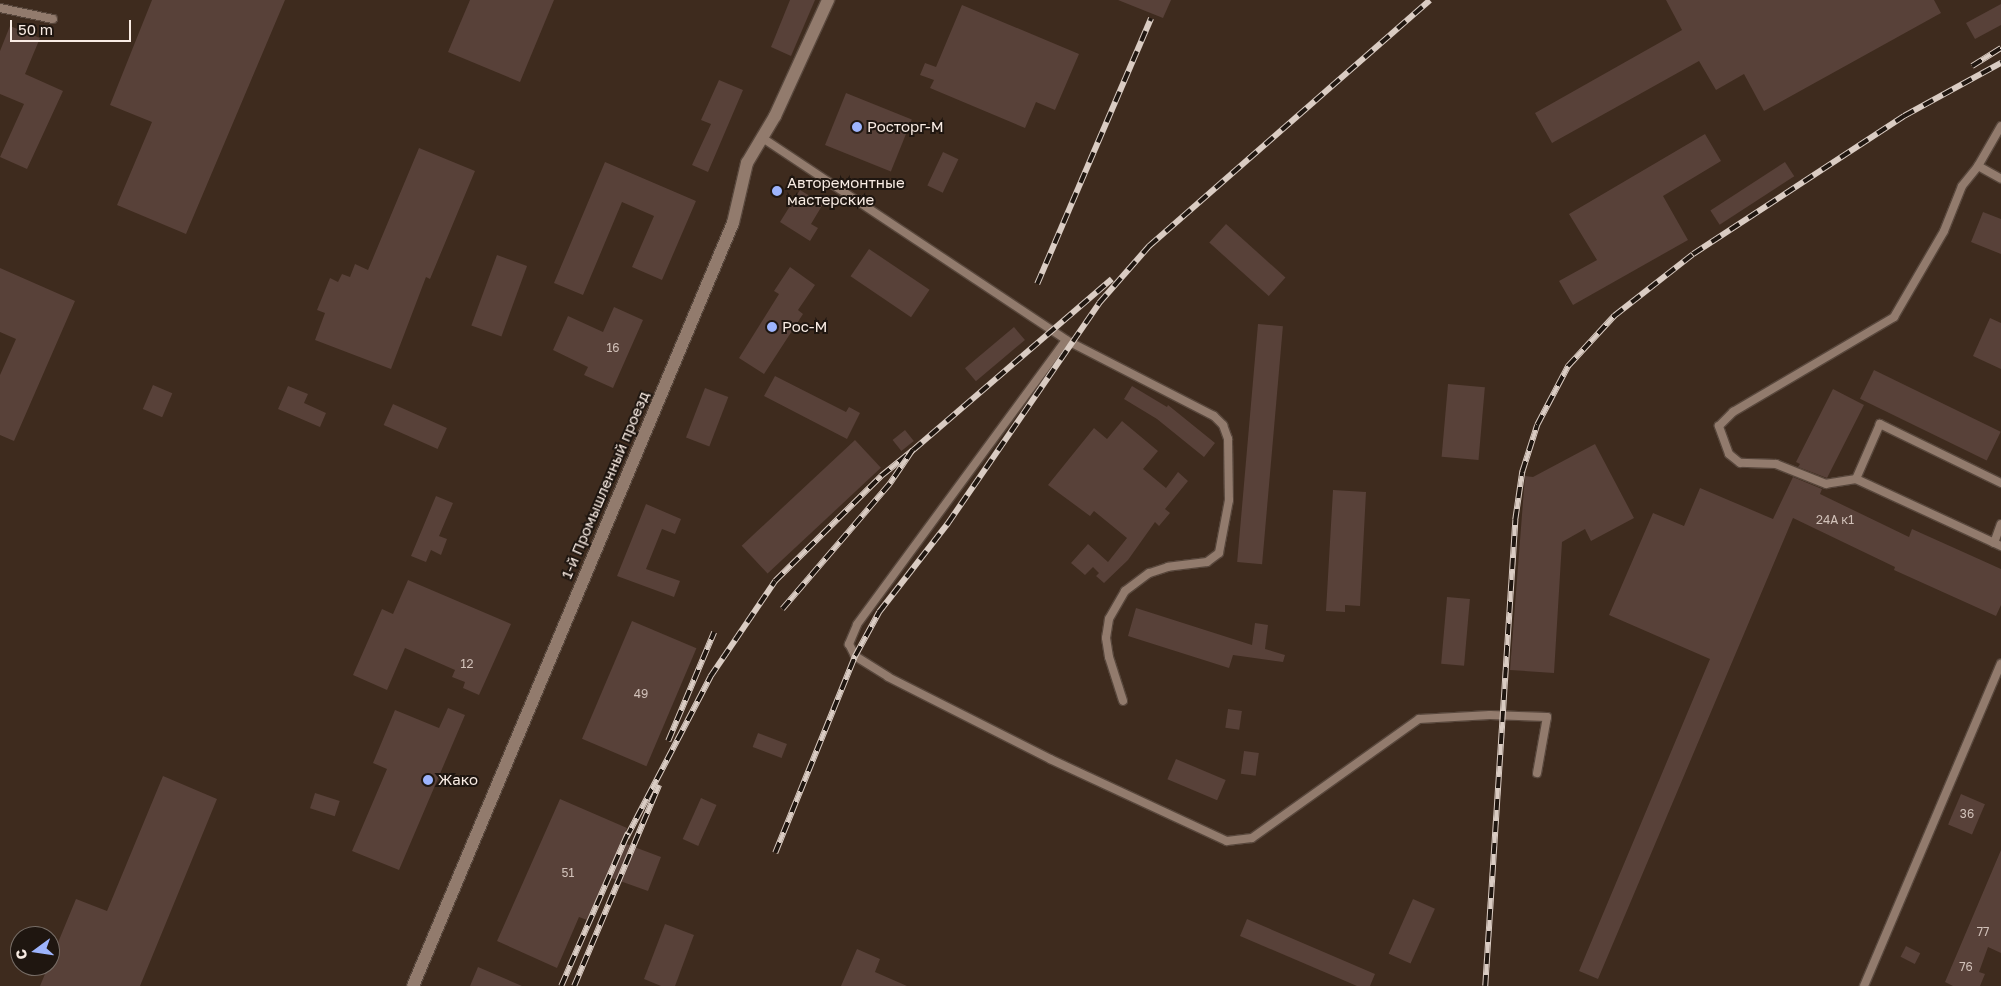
<!DOCTYPE html>
<meta charset="utf-8">
<style>
body{margin:0}
#map{position:relative;width:2001px;height:986px;overflow:hidden;background:#3e2b1e;font-family:"Golos Text",sans-serif}
div>[style]{position:absolute}
.building>*{inset:0;background:#584139;transform-origin:0 0}
.roads{filter:drop-shadow(1px 0 #58473c) drop-shadow(-1px 0 #58473c) drop-shadow(0 1px #58473c) drop-shadow(0 -1px #58473c)}
.lane>*{height:8px;margin:-4px;padding:0 4px;transform-origin:4px;border-radius:4px;background:#927b6d}
.street>*{height:12px;margin:-6px;padding:0 6px;transform-origin:6px;border-radius:6px;background:#927b6d}
.rail>*{height:5.5px;margin-top:-2.75px;transform-origin:0;background:repeating-linear-gradient(90deg,#1f1610 0 11px,#daccc3 0 22px);box-sizing:border-box;border-block:1px solid #daccc3}
.dots>*{width:14px;height:14px;translate:-50% -50%;box-sizing:border-box;border:2px solid #1f1610;border-radius:50%}
span{translate:-50% -50%;white-space:nowrap;text-align:center;line-height:1.15;-webkit-text-stroke:4px #1f1610;paint-order:stroke}
.number-label{font-size:12px;color:#d1c1b9}
.number-label span{-webkit-text-stroke-width:0}
.poi-label{font-size:15px;color:#f9ece4}
.left{translate:0 -50%;text-align:left}
.street-label{font-size:15px;color:#f9ece4}
.north{position:absolute;left:10px;top:926px;width:50px;height:50px;box-sizing:border-box;background:#1f1610;border:1px solid #766c65;border-radius:50%;rotate:256deg;font-size:14px;font-weight:700;line-height:20px;text-align:center;color:#f9ece4}
.north::after{content:'';display:block;margin:auto;width:18px;height:22px;background:#9db4fd;clip-path:polygon(50% 0,100% 100%,50% 72%,0 100%)}
.scale{position:absolute;left:10px;top:20px;width:121px;height:22px;box-sizing:border-box;border:2px solid #f9ece4;border-top:0;padding-left:6px;font-size:15px;line-height:18px;white-space:nowrap;color:#f9ece4;-webkit-text-stroke:4px #1f1610;paint-order:stroke}
</style>
<div id="map">
<div class="building">
<div style="clip-path:polygon(152px 0,285px 0,186px 234px,117px 205px,152px 122px,110px 105px)"></div>
<div style="clip-path:polygon(470px 0,554px 0,520px 82px,448px 52px)"></div>
<div style="clip-path:polygon(790px 0,815px 0,791px 56px,771px 47px)"></div>
<div style="clip-path:polygon(1118px 0,1171px 0,1163px 18px)"></div>
<div style="clip-path:polygon(1666px 0,1934px 0,1941px 13px,1764px 111px,1744px 74px,1716px 90px,1699px 61px,1552px 143px,1535px 113px,1682px 30px)"></div>
<div style="clip-path:polygon(2001px 4px,2001px 25px,1975px 39px,1966px 23px)"></div>
<div style="clip-path:polygon(962px 5px,1079px 54px,1055px 110px,1036px 102px,1025px 128px,930px 88px,934px 80px,920px 75px,925px 63px,936px 67px)"></div>
<div style="clip-path:polygon(10px 26px,40px 38px,25px 74px,63px 91px,27px 169px,0 157px,24px 104px,0 94px,0 51px)"></div>
<div style="clip-path:polygon(719px 80px,743px 90px,708px 172px,692px 165px,711px 124px,701px 120px)"></div>
<div style="left:846px;top:93px;width:71px;height:56px;rotate:22deg"></div>
<div style="clip-path:polygon(1705px 134px,1721px 161px,1663px 196px,1688px 240px,1573px 305px,1559px 281px,1597px 260px,1569px 214px)"></div>
<div style="clip-path:polygon(419px 148px,475px 171px,430px 279px,426px 277px,391px 369px,315px 340px,325px 313px,317px 310px,330px 278px,338px 282px,342px 274px,350px 277px,355px 264px,368px 270px)"></div>
<div style="left:943px;top:152px;width:17px;height:37px;rotate:25deg"></div>
<div style="clip-path:polygon(605px 162px,696px 201px,662px 280px,632px 267px,654px 216px,622px 202px,583px 295px,554px 283px)"></div>
<div style="left:1785px;top:162px;width:17px;height:89px;rotate:57deg"></div>
<div style="clip-path:polygon(800px 190px,823px 204px,811px 224px,818px 228px,810px 241px,780px 222px)"></div>
<div style="clip-path:polygon(1983px 212px,2001px 219px,2001px 254px,1971px 242px)"></div>
<div style="left:1226px;top:224px;width:80px;height:25px;rotate:42deg"></div>
<div style="left:869px;top:249px;width:73px;height:33px;rotate:34deg"></div>
<div style="left:497px;top:255px;width:32px;height:75px;rotate:20deg"></div>
<div style="clip-path:polygon(790px 267px,815px 285px,798px 310px,803px 314px,764px 374px,739px 358px,779px 294px,774px 291px)"></div>
<div style="clip-path:polygon(0 268px,75px 301px,14px 441px,0 435px,0 375px,16px 339px,0 332px)"></div>
<div style="clip-path:polygon(614px 307px,643px 320px,613px 388px,584px 375px,588px 367px,553px 350px,568px 316px,603px 332px)"></div>
<div style="clip-path:polygon(1990px 318px,2001px 323px,2001px 369px,1973px 356px)"></div>
<div style="left:1258px;top:324px;width:25px;height:239px;rotate:5deg"></div>
<div style="left:1014px;top:327px;width:17px;height:64px;rotate:50deg"></div>
<div style="left:1874px;top:370px;width:141px;height:32px;rotate:26deg"></div>
<div style="clip-path:polygon(775px 376px,846px 412px,849px 407px,860px 413px,847px 439px,764px 396px)"></div>
<div style="left:1448px;top:384px;width:37px;height:73px;rotate:5deg"></div>
<div style="left:153px;top:385px;width:21px;height:26px;rotate:23deg"></div>
<div style="clip-path:polygon(288px 386px,308px 394px,304px 403px,326px 413px,320px 427px,278px 409px)"></div>
<div style="clip-path:polygon(1132px 386px,1167px 407px,1168px 405px,1215px 443px,1204px 457px,1157px 419px,1124px 399px)"></div>
<div style="left:705px;top:388px;width:25px;height:53px;rotate:21deg"></div>
<div style="clip-path:polygon(1833px 389px,1864px 405px,1827px 478px,1798px 467px,1800px 464px,1796px 462px)"></div>
<div style="left:393px;top:404px;width:59px;height:23px;rotate:24deg"></div>
<div style="clip-path:polygon(1122px 421px,1158px 451px,1143px 469px,1166px 488px,1178px 472px,1188px 481px,1165px 509px,1170px 513px,1159px 526px,1155px 522px,1128px 560px,1104px 583px,1096px 576px,1099px 573px,1093px 567px,1085px 575px,1071px 563px,1088px 544px,1108px 562px,1127px 538px,1094px 511px,1090px 516px,1048px 485px,1094px 428px,1107px 439px)"></div>
<div style="left:905px;top:430px;width:14px;height:16px;rotate:51deg"></div>
<div style="left:855px;top:440px;width:38px;height:155px;rotate:47deg"></div>
<div style="clip-path:polygon(1595px 444px,1634px 518px,1591px 541px,1585px 529px,1562px 542px,1554px 673px,1510px 670px,1525px 476px,1533px 477px)"></div>
<div style="clip-path:polygon(1793px 477px,1822px 489px,1820px 494px,1909px 537px,1912px 529px,2001px 569px,2001px 605px,1996px 616px,1894px 570px,1895px 567px,1793px 518px,1598px 979px,1579px 971px,1710px 659px,1609px 615px,1653px 513px,1684px 526px,1700px 488px,1773px 519px)"></div>
<div style="clip-path:polygon(1333px 490px,1366px 492px,1360px 606px,1345px 605px,1345px 612px,1326px 611px)"></div>
<div style="clip-path:polygon(436px 496px,453px 503px,439px 536px,447px 539px,441px 555px,431px 550px,426px 562px,411px 556px)"></div>
<div style="clip-path:polygon(646px 504px,681px 519px,675px 534px,662px 529px,646px 569px,680px 581px,674px 597px,617px 576px)"></div>
<div style="clip-path:polygon(408px 580px,511px 624px,479px 695px,463px 688px,465px 682px,452px 677px,455px 670px,405px 648px,387px 690px,353px 675px,382px 609px,393px 614px)"></div>
<div style="left:1447px;top:597px;width:23px;height:67px;rotate:5deg"></div>
<div style="clip-path:polygon(1136px 608px,1252px 645px,1255px 623px,1268px 625px,1265px 649px,1285px 655px,1283px 662px,1233px 655px,1229px 668px,1128px 636px)"></div>
<div style="left:632px;top:621px;width:70px;height:128px;rotate:23deg"></div>
<div style="clip-path:polygon(448px 708px,465px 715px,399px 870px,352px 851px,387px 769px,373px 763px,395px 710px,439px 728px)"></div>
<div style="left:1228px;top:709px;width:14px;height:19px;rotate:8deg"></div>
<div style="left:758px;top:733px;width:31px;height:15px;rotate:21deg"></div>
<div style="left:1244px;top:751px;width:15px;height:23px;rotate:8deg"></div>
<div style="left:1176px;top:759px;width:54px;height:22px;rotate:23deg"></div>
<div style="clip-path:polygon(163px 776px,217px 799px,140px 986px,40px 986px,76px 899px,107px 911px)"></div>
<div style="left:315px;top:793px;width:26px;height:16px;rotate:18deg"></div>
<div style="left:1961px;top:794px;width:26px;height:33px;rotate:23deg"></div>
<div style="left:701px;top:798px;width:17px;height:45px;rotate:24deg"></div>
<div style="clip-path:polygon(560px 799px,627px 828px,621px 842px,661px 857px,648px 891px,606px 876px,587px 920px,579px 917px,557px 968px,497px 941px)"></div>
<div style="clip-path:polygon(2001px 850px,2001px 953px,1988px 947px,1979px 972px,1985px 974px,1980px 986px,1953px 986px,1945px 982px)"></div>
<div style="left:1413px;top:899px;width:24px;height:60px;rotate:24deg"></div>
<div style="clip-path:polygon(1247px 919px,1375px 974px,1370px 986px,1357px 986px,1240px 936px)"></div>
<div style="clip-path:polygon(665px 924px,694px 935px,675px 986px,661px 986px,644px 979px)"></div>
<div style="left:1906px;top:946px;width:16px;height:12px;rotate:27deg"></div>
<div style="clip-path:polygon(857px 949px,880px 959px,875px 972px,907px 986px,841px 986px)"></div>
<div style="clip-path:polygon(478px 967px,522px 986px,470px 986px)"></div>
</div>
<div class="roads">
<div class="lane">
<div style="left:0;top:8px;width:54px;rotate:11.7deg"></div>
<div style="left:761px;top:137px;width:366px;rotate:33.6deg"></div>
<div style="left:1066px;top:340px;width:353px;rotate:126.3deg"></div>
<div style="left:857px;top:625px;width:21px;rotate:113deg"></div>
<div style="left:849px;top:644px;width:13px;rotate:63deg"></div>
<div style="left:855px;top:656px;width:39px;rotate:32deg"></div>
<div style="left:888px;top:677px;width:182px;rotate:26.8deg"></div>
<div style="left:1050px;top:759px;width:195px;rotate:24.9deg"></div>
<div style="left:1227px;top:841px;width:25px;rotate:-7deg"></div>
<div style="left:1252px;top:838px;width:205px;rotate:-35.5deg"></div>
<div style="left:1419px;top:719px;width:71px;rotate:-3.2deg"></div>
<div style="left:1490px;top:715px;width:57px;rotate:2deg"></div>
<div style="left:1547px;top:717px;width:57px;rotate:100.1deg"></div>
<div style="left:1978px;top:166px;width:26px;rotate:29deg"></div>
<div style="left:1066px;top:340px;width:166px;rotate:27.2deg"></div>
<div style="left:1214px;top:416px;width:13px;rotate:45deg"></div>
<div style="left:1223px;top:425px;width:15px;rotate:70deg"></div>
<div style="left:1228px;top:439px;width:61px;rotate:89.1deg"></div>
<div style="left:1229px;top:500px;width:54px;rotate:100.7deg"></div>
<div style="left:1219px;top:553px;width:15px;rotate:143deg"></div>
<div style="left:1207px;top:562px;width:39px;rotate:173deg"></div>
<div style="left:1168px;top:567px;width:20px;rotate:162deg"></div>
<div style="left:1149px;top:573px;width:30px;rotate:143deg"></div>
<div style="left:1125px;top:591px;width:32px;rotate:120deg"></div>
<div style="left:1109px;top:619px;width:19px;rotate:99deg"></div>
<div style="left:1106px;top:638px;width:19px;rotate:81deg"></div>
<div style="left:1109px;top:657px;width:46px;rotate:72.3deg"></div>
<div style="left:1856px;top:479px;width:30px;rotate:171deg"></div>
<div style="left:1826px;top:484px;width:54px;rotate:-158.2deg"></div>
<div style="left:1776px;top:464px;width:36px;rotate:-178deg"></div>
<div style="left:1740px;top:463px;width:14px;rotate:-141deg"></div>
<div style="left:1729px;top:454px;width:30px;rotate:-110deg"></div>
<div style="left:1719px;top:426px;width:20px;rotate:-45deg"></div>
<div style="left:1733px;top:412px;width:187px;rotate:-30.5deg"></div>
<div style="left:1894px;top:317px;width:99px;rotate:-59.8deg"></div>
<div style="left:1944px;top:231px;width:48px;rotate:-68.2deg"></div>
<div style="left:1962px;top:186px;width:26px;rotate:-51deg"></div>
<div style="left:1978px;top:166px;width:46px;rotate:-60.1deg"></div>
<div style="left:2001px;top:483px;width:135px;rotate:-154deg"></div>
<div style="left:1880px;top:424px;width:60px;rotate:113.6deg"></div>
<div style="left:1856px;top:479px;width:160px;rotate:24.8deg"></div>
<div style="left:1994px;top:543px;width:20px;rotate:-70deg"></div>
<div style="left:1864px;top:986px;width:350px;rotate:-67deg"></div>
</div>
<div class="street">
<div style="left:413px;top:986px;width:827px;rotate:-67.25deg"></div>
<div style="left:733px;top:223px;width:62px;rotate:-76.9deg"></div>
<div style="left:747px;top:163px;width:55px;rotate:-59.2deg"></div>
<div style="left:775px;top:116px;width:128px;rotate:-65.4deg"></div>
</div>
</div>
<div class="rail">
<div style="left:1972px;top:66px;width:34px;rotate:-32deg"></div>
<div style="left:1037px;top:284px;width:289px;rotate:-66.8deg"></div>
<div style="left:913px;top:450px;width:262px;rotate:-40.7deg"></div>
<div style="left:668px;top:741px;width:118px;rotate:-67.1deg"></div>
<div style="left:626px;top:838px;width:182px;rotate:-62.4deg"></div>
<div style="left:710px;top:677px;width:116px;rotate:-55.9deg"></div>
<div style="left:775px;top:581px;width:149px;rotate:-44.7deg"></div>
<div style="left:881px;top:476px;width:41px;rotate:-39.1deg"></div>
<div style="left:913px;top:450px;width:41px;rotate:124.1deg"></div>
<div style="left:890px;top:484px;width:165px;rotate:130.6deg"></div>
<div style="left:775px;top:853px;width:213px;rotate:-67.9deg"></div>
<div style="left:855px;top:656px;width:50px;rotate:-61.4deg"></div>
<div style="left:879px;top:612px;width:113px;rotate:-52.2deg"></div>
<div style="left:948px;top:523px;width:267px;rotate:-55.5deg"></div>
<div style="left:1099px;top:303px;width:76px;rotate:-48.7deg"></div>
<div style="left:1149px;top:246px;width:373px;rotate:-41.2deg"></div>
<div style="left:561px;top:986px;width:167px;rotate:-66.4deg"></div>
<div style="left:574px;top:986px;width:218px;rotate:-67.1deg"></div>
<div style="left:1485px;top:986px;width:467px;rotate:-86.3deg"></div>
<div style="left:1515px;top:520px;width:49px;rotate:-81.7deg"></div>
<div style="left:1522px;top:472px;width:49px;rotate:-72.3deg"></div>
<div style="left:1537px;top:425px;width:67px;rotate:-62.3deg"></div>
<div style="left:1568px;top:366px;width:68px;rotate:-47.4deg"></div>
<div style="left:1614px;top:316px;width:100px;rotate:-38.1deg"></div>
<div style="left:1693px;top:254px;width:252px;rotate:-33.2deg"></div>
<div style="left:1904px;top:116px;width:111px;rotate:-28.7deg"></div>
</div>
<div class="dots">
<div style="left:857px;top:127px;background:#9db4fd"></div>
<div style="left:777px;top:191px;background:#9db4fd"></div>
<div style="left:772px;top:327px;background:#9db4fd"></div>
<div style="left:428px;top:780px;background:#9db4fd"></div>
</div>
<div class="number-label">
<span style="left:613px;top:348px">16</span>
<span style="left:1835px;top:520px">24А к1</span>
<span style="left:467px;top:664px">12</span>
<span style="left:641px;top:694px">49</span>
<span style="left:1967px;top:814px">36</span>
<span style="left:568px;top:873px">51</span>
<span style="left:1983px;top:932px">77</span>
<span style="left:1966px;top:967px">76</span>
</div>
<div class="poi-label">
<span class="left" style="left:867px;top:127px">Росторг-М</span>
<span class="left" style="left:787px;top:191px">Авторемонтные<br>мастерские</span>
<span class="left" style="left:782px;top:327px">Рос-М</span>
<span class="left" style="left:438px;top:780px">Жако</span>
</div>
<div class="street-label">
<span style="left:605px;top:485px;rotate:-67deg">1-й Промышленный проезд</span>
</div>
<div class="north">С</div>
<div class="scale">50 m</div>
</div>
